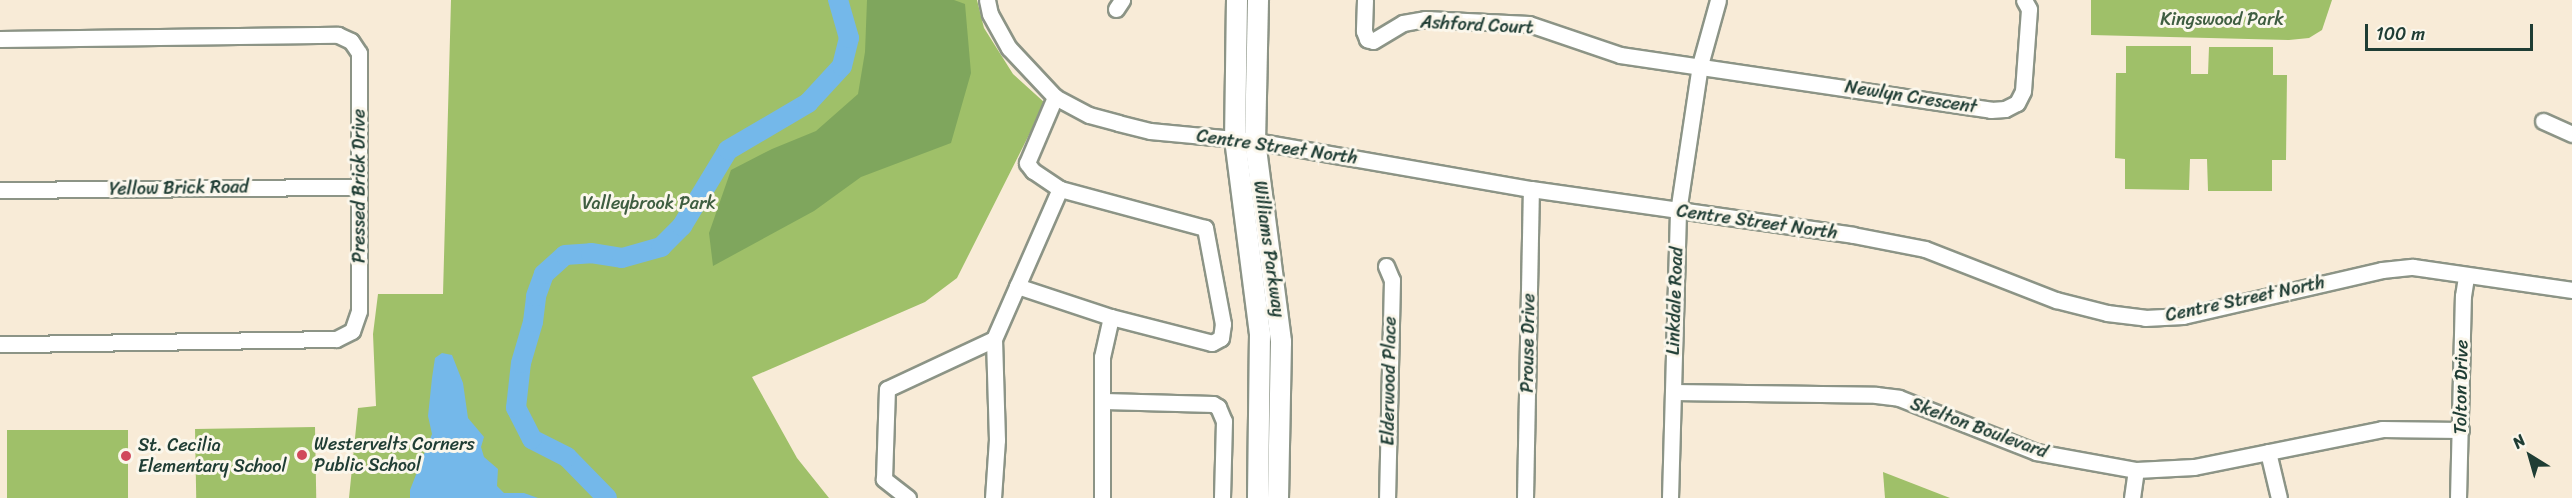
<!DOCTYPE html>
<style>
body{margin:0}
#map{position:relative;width:2572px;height:498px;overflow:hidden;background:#f8ebd7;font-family:Sriracha,sans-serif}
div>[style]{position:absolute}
.green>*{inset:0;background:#9fc069;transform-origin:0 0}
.forest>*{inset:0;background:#7fa65d}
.water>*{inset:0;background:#74b8ea}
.river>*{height:20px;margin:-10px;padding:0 10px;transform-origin:10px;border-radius:10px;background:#74b8ea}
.roads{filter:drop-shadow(2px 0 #8c9486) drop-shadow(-2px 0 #8c9486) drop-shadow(0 2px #8c9486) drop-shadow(0 -2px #8c9486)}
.minor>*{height:15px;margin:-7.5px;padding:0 7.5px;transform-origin:7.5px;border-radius:7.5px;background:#fff}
.major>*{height:20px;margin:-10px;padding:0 10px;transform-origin:10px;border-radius:10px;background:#fff}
.dots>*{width:16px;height:16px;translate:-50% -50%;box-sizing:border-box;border:3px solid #fbf7ec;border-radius:50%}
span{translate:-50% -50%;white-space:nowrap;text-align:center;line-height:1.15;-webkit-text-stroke:6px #fbf7ec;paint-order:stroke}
.park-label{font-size:18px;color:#3f5e41}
.street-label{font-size:18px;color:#1f3d34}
.poi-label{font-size:18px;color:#1f3d34}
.left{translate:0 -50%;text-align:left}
.north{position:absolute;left:2500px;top:426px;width:60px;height:60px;-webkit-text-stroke:4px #fbf7ec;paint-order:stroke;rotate:323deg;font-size:16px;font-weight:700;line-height:24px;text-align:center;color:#1f3d34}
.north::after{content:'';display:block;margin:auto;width:21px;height:27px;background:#1f3d34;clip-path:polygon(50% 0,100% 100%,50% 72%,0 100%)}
.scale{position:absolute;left:2365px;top:24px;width:168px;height:27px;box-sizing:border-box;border:3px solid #1f3d34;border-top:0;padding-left:8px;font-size:18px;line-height:21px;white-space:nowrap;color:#1f3d34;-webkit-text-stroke:4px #fbf7ec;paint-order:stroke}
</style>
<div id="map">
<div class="green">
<div style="clip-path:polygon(451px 0,977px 0,984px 28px,1013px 74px,1045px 103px,957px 278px,925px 302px,752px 377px,797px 458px,829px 498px,349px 498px,358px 408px,376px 406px,373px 334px,378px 294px,443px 294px)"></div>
<div style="clip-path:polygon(2091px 0,2332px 0,2322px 30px,2309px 38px,2289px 40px,2091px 35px)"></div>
<div style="clip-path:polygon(2126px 46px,2191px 46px,2191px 74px,2208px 74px,2209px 47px,2273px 47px,2273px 75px,2287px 75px,2286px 160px,2272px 160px,2272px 191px,2208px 191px,2207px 159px,2190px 159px,2189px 190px,2125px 189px,2125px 159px,2115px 158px,2116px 73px,2126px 73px)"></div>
<div style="left:315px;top:427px;width:71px;height:120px;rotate:89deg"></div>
<div style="left:128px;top:430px;width:68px;height:121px;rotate:90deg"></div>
<div style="clip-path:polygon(1883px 472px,1950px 498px,1885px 498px)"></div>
</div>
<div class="forest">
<div style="clip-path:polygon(867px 0,954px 0,965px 4px,971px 73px,951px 143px,861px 177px,814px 211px,713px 266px,709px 233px,731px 170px,772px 149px,816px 131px,858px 94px,865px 52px)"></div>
</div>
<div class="water">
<div style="clip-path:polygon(442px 353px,452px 355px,463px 383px,468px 418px,484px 437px,481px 447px,484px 457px,498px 469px,497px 486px,504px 493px,524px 493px,538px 498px,410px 498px,410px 490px,432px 434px,428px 416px,432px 378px,435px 358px)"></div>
</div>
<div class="river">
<div style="left:607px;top:498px;width:57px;rotate:-134.3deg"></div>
<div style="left:567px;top:457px;width:39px;rotate:-153deg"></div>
<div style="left:532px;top:439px;width:35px;rotate:-117deg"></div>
<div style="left:516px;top:408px;width:45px;rotate:-83.7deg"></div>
<div style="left:521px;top:363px;width:43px;rotate:-73.7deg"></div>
<div style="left:533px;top:322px;width:26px;rotate:-83deg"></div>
<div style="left:536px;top:296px;width:23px;rotate:-70deg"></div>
<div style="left:544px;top:274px;width:28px;rotate:-42deg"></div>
<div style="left:565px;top:255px;width:26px;rotate:-4deg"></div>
<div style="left:591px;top:253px;width:31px;rotate:9deg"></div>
<div style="left:622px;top:258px;width:41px;rotate:-15.8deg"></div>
<div style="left:661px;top:247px;width:30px;rotate:-45deg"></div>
<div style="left:682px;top:226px;width:89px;rotate:-58.8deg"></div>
<div style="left:728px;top:150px;width:93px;rotate:-30.4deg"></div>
<div style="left:808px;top:103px;width:50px;rotate:-47.4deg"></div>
<div style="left:842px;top:66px;width:29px;rotate:-76deg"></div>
<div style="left:849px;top:38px;width:40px;rotate:-106deg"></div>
</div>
<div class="roads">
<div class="minor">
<div style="left:987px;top:0;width:14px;rotate:78deg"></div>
<div style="left:990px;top:14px;width:39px;rotate:61deg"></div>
<div style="left:1009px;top:48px;width:67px;rotate:46.8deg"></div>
<div style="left:1055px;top:97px;width:38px;rotate:28deg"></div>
<div style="left:1089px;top:115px;width:30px;rotate:15deg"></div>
<div style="left:1118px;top:123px;width:33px;rotate:14deg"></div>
<div style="left:1150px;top:131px;width:105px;rotate:5.4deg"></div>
<div style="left:1255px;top:141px;width:280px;rotate:9.9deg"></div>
<div style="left:1531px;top:189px;width:325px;rotate:8.1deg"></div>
<div style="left:1853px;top:235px;width:73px;rotate:11deg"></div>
<div style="left:1925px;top:249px;width:141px;rotate:21.3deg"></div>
<div style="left:2056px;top:300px;width:53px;rotate:14.3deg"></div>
<div style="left:2107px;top:313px;width:38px;rotate:7deg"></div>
<div style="left:2145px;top:318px;width:38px;rotate:-3deg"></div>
<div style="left:2183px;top:316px;width:204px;rotate:-13deg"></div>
<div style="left:2382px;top:270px;width:31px;rotate:-6deg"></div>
<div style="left:2413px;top:267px;width:161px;rotate:8.2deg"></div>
<div style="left:1365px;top:0;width:31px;rotate:92deg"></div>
<div style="left:1364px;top:31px;width:9px;rotate:69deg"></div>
<div style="left:1367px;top:39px;width:6px;rotate:18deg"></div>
<div style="left:1373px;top:41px;width:35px;rotate:-31deg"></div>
<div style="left:1403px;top:23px;width:22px;rotate:-10deg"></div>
<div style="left:1425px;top:19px;width:104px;rotate:2.8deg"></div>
<div style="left:1529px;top:24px;width:96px;rotate:18.8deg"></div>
<div style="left:1620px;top:55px;width:375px;rotate:8.4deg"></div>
<div style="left:1991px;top:110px;width:14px;rotate:-4deg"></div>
<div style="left:2005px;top:109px;width:13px;rotate:-27deg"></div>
<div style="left:2017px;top:103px;width:13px;rotate:-63deg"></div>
<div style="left:2023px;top:91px;width:82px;rotate:-85.8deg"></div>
<div style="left:2029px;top:9px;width:10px;rotate:-119deg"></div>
<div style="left:1116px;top:9px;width:11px;rotate:-56deg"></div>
<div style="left:0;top:39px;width:338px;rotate:-0.7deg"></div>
<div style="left:338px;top:35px;width:14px;rotate:25deg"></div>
<div style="left:351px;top:41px;width:14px;rotate:56deg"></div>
<div style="left:359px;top:53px;width:258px;rotate:90deg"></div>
<div style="left:359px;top:311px;width:21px;rotate:109deg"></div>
<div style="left:352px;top:331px;width:18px;rotate:153deg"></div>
<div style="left:336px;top:339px;width:336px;rotate:179.1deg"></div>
<div style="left:2543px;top:121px;width:32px;rotate:24deg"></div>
<div style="left:0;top:190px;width:358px;rotate:-0.5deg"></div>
<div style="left:1386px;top:266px;width:15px;rotate:67deg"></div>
<div style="left:1392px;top:280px;width:218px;rotate:91.3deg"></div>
<div style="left:1017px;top:286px;width:99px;rotate:18.3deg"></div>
<div style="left:1111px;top:317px;width:104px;rotate:14.4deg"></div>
<div style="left:1212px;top:343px;width:10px;rotate:-29deg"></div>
<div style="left:1221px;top:338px;width:14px;rotate:-82deg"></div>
<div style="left:1223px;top:324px;width:98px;rotate:-100.6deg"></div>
<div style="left:1205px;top:228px;width:150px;rotate:-164.9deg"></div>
<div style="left:1060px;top:189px;width:32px;rotate:-146deg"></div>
<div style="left:1033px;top:171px;width:10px;rotate:-127deg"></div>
<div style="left:1027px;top:163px;width:72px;rotate:-67deg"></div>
<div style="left:1673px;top:392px;width:203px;rotate:0.8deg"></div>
<div style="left:1876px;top:395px;width:23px;rotate:7deg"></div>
<div style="left:1899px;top:398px;width:147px;rotate:21.5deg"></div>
<div style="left:2036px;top:452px;width:102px;rotate:10.2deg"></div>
<div style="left:2136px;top:470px;width:58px;rotate:-3deg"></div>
<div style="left:2194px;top:467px;width:192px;rotate:-11.4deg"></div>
<div style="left:2382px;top:429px;width:79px;rotate:0.7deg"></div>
<div style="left:1104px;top:401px;width:109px;rotate:1.6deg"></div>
<div style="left:1213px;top:404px;width:6px;rotate:31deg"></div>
<div style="left:1218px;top:407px;width:15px;rotate:67deg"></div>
<div style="left:1224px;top:421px;width:77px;rotate:91.5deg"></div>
<div style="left:2268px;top:452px;width:47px;rotate:76.6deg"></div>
<div style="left:908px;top:498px;width:31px;rotate:-142deg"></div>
<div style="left:884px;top:479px;width:90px;rotate:-88.1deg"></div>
<div style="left:887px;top:389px;width:118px;rotate:-25deg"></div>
<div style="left:993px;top:498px;width:58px;rotate:-86.1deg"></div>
<div style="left:997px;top:440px;width:101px;rotate:-91.7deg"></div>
<div style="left:994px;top:339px;width:164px;rotate:-66.3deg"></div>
<div style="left:1102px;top:498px;width:141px;rotate:-90deg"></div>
<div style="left:1102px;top:357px;width:41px;rotate:-77.3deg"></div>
<div style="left:1525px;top:498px;width:309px;rotate:-88.9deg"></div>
<div style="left:1670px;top:498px;width:286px;rotate:-88.4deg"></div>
<div style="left:1678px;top:212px;width:149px;rotate:-81.5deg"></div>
<div style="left:1700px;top:65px;width:67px;rotate:-74.5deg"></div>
<div style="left:2132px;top:498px;width:28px;rotate:-82deg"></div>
<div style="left:2458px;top:498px;width:202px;rotate:-88.6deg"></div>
<div style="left:2463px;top:296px;width:20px;rotate:-81deg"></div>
</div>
<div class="major">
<div style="left:1237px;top:0;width:139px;rotate:90.8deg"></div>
<div style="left:1235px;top:139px;width:197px;rotate:82.7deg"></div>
<div style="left:1260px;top:334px;width:164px;rotate:90.7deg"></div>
<div style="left:1258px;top:0;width:141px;rotate:91.2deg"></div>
<div style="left:1255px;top:141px;width:203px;rotate:82.6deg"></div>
<div style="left:1281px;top:342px;width:156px;rotate:91.1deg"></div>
</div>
</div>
<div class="dots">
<div style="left:302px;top:455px;background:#d1495b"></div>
<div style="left:126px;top:456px;background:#d1495b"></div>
</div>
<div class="park-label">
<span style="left:2222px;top:19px">Kingswood Park</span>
<span style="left:649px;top:203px">Valleybrook Park</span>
</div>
<div class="street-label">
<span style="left:1477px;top:25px;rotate:3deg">Ashford Court</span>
<span style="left:1911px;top:97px;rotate:9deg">Newlyn Crescent</span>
<span style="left:1277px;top:147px;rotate:8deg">Centre Street North</span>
<span style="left:359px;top:186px;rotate:-90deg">Pressed Brick Drive</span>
<span style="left:179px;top:188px;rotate:-1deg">Yellow Brick Road</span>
<span style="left:1757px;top:222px;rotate:8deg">Centre Street North</span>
<span style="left:1269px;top:249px;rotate:82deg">Williams Parkway</span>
<span style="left:2245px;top:299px;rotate:-12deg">Centre Street North</span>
<span style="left:1675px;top:301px;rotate:-88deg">Linkdale Road</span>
<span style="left:1528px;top:343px;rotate:-89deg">Prouse Drive</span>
<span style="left:1389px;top:381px;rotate:-89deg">Elderwood Place</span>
<span style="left:2461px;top:387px;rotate:-89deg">Tolton Drive</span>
<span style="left:1979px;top:428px;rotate:20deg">Skelton Boulevard</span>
</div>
<div class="poi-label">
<span class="left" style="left:314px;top:455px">Westervelts Corners<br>Public School</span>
<span class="left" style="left:138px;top:456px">St. Cecilia<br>Elementary School</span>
</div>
<div class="north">N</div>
<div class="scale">100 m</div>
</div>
